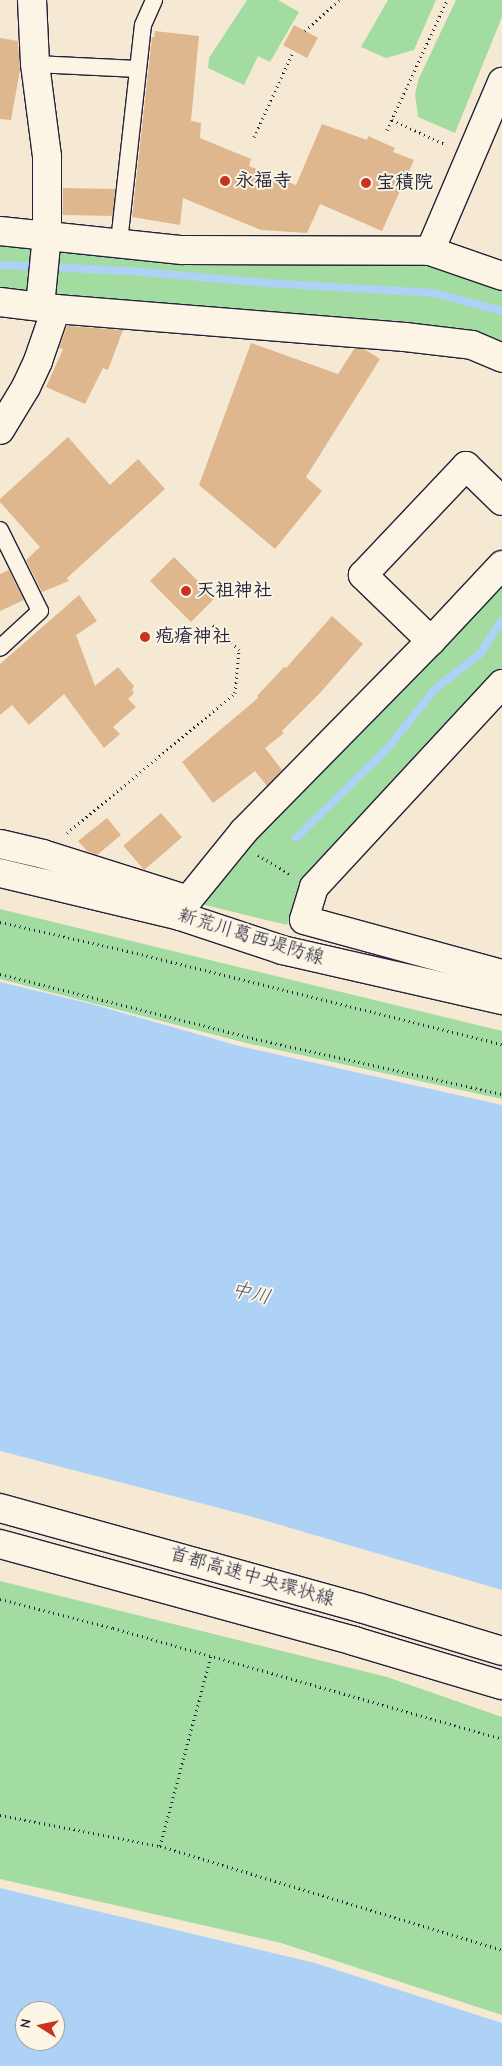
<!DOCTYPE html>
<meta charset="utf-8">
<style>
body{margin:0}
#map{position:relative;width:502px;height:2066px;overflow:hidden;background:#f6e9d4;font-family:"Comic Neue","Klee One",sans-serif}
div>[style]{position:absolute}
.green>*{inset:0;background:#a3dca0}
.water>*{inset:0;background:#aed1f6}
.stream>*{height:8px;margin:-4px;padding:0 4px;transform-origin:4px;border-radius:4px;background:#aed1f6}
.building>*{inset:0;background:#dfb78f;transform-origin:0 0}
.path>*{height:3px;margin-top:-1.5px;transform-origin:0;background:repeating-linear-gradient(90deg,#22223b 0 1px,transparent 0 5px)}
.roads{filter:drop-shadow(1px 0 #22223b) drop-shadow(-1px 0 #22223b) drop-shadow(0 1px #22223b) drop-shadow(0 -1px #22223b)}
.service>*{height:16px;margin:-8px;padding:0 8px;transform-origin:8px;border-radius:8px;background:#fcf5e5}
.minor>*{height:28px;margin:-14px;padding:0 14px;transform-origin:14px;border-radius:14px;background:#fcf5e5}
.secondary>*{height:28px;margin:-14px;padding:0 14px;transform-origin:14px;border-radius:14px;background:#fcf5e5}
.motorway>*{height:28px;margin:-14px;padding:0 14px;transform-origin:14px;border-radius:14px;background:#fcf5e5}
.dots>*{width:14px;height:14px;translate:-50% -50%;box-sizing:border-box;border:2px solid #fcf5e5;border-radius:50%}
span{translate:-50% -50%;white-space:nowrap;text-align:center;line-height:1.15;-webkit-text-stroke:4px #fcf5e5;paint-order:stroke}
.poi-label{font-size:19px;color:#22223b;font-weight:700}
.left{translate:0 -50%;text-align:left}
.street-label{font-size:19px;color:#22223b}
.water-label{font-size:20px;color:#4c5773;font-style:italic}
.north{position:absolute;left:15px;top:2001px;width:50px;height:50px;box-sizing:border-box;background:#fcf5e5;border:1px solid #a5a1a1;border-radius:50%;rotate:280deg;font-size:14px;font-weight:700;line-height:20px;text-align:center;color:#22223b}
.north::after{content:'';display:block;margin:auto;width:18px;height:22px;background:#c8321e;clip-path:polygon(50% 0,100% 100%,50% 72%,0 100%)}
</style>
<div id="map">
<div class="green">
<div style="clip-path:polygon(247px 0,278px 0,299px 12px,270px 62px,258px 56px,244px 85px,208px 68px,209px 58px)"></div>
<div style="clip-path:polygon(388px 0,436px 0,414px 50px,386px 58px,361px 47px)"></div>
<div style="clip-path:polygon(456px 0,502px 0,502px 17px,455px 133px,418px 117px,415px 94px,419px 78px)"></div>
<div style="clip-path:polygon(0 242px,430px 260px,502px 284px,502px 341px,402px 321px,56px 300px,0 294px)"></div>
<div style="clip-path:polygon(502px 576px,502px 672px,309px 878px,287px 925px,201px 904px,241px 845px)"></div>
<div style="clip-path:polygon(0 909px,502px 1031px,502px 1099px,250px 1044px,0 979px)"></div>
<div style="clip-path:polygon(0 1581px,387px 1677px,502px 1717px,502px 2015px,281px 1943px,0 1879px)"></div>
</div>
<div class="water">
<div style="clip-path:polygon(0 982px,88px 1003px,239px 1046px,502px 1105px,502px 1590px,246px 1515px,0 1451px)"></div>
<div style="clip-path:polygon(evenodd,0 1888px,315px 1963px,502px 2023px,502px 2066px,0 2066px,0 1888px,25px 2011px,55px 2011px,55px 2041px,25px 2041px,25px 2011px)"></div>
</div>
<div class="stream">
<div style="left:0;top:265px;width:131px;rotate:2.6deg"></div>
<div style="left:131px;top:271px;width:137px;rotate:5deg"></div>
<div style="left:267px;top:283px;width:167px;rotate:3.4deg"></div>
<div style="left:434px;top:293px;width:70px;rotate:14.8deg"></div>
<div style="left:296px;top:838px;width:127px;rotate:-44.4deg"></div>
<div style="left:387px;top:749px;width:77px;rotate:-51.3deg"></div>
<div style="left:435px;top:689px;width:57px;rotate:-37.9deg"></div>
<div style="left:480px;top:654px;width:40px;rotate:-57.1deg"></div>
</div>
<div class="building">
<div style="left:294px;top:25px;width:27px;height:23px;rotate:28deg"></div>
<div style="clip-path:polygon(155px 31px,199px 36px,191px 121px,201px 123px,200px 138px,251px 159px,249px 166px,296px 185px,322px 124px,367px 140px,368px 136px,395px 148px,393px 152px,414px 160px,382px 231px,320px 204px,307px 233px,261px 230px,183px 198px,180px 225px,132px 217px,152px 37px,154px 37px)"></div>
<div style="clip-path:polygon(0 38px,18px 41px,20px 70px,11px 120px,0 119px)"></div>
<div style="left:63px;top:188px;width:52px;height:27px;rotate:1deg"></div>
<div style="clip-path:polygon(67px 326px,123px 330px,108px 370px,103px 368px,85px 404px,46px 387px,63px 349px,59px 348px)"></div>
<div style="clip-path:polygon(251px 343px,338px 374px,354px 349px,364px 349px,380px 359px,306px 477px,322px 491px,275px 549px,199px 485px)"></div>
<div style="clip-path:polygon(68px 437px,110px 485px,138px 459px,165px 489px,67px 578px,69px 581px,42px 592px,26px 560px,40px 547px,0 502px,0 499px)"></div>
<div style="left:174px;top:557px;width:58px;height:34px;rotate:45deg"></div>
<div style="clip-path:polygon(9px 570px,24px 600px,0 611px,0 574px)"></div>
<div style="clip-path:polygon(79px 595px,97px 621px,76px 635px,95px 686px,118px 667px,134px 686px,132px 690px,134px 693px,128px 699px,136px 707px,113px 727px,120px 734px,104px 748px,64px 694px,29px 725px,12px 705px,0 715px,0 664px)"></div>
<div style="clip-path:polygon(332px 616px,363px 644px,320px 693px,282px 731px,284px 733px,265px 748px,282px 770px,267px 786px,255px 771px,213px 803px,182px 762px,258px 698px,257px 696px,284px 667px,286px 668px)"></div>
<div style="left:161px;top:813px;width:32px;height:50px;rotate:49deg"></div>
<div style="clip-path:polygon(107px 818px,121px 835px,97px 855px,87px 851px,78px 841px)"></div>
</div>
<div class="path">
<div style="left:305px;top:31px;width:46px;rotate:-42.4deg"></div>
<div style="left:392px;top:120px;width:60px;rotate:24.4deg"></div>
<div style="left:387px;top:130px;width:143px;rotate:-65.2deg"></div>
<div style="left:254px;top:137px;width:94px;rotate:-65.4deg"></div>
<div style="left:67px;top:833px;width:219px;rotate:-39.8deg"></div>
<div style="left:235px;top:693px;width:43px;rotate:-84.7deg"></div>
<div style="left:239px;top:650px;width:40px;rotate:-136deg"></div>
<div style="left:258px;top:855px;width:39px;rotate:31deg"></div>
<div style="left:0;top:922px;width:135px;rotate:12.8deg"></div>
<div style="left:132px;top:952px;width:381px;rotate:14deg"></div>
<div style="left:0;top:974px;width:264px;rotate:14.2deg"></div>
<div style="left:256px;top:1039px;width:252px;rotate:12.6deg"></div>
<div style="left:0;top:1599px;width:117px;rotate:14.4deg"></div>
<div style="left:113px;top:1628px;width:405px;rotate:15.9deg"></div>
<div style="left:0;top:1815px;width:163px;rotate:11deg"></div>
<div style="left:160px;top:1846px;width:357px;rotate:16.9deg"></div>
<div style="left:160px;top:1846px;width:198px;rotate:-75deg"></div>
</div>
<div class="roads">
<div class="service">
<div style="left:35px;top:64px;width:103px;rotate:2.8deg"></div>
<div style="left:119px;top:242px;width:218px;rotate:-83.7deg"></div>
<div style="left:143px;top:25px;width:27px;rotate:-66deg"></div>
<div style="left:0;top:530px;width:90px;rotate:63.7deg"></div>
<div style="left:40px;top:611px;width:54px;rotate:137.2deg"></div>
</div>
<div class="minor">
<div style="left:32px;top:0;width:64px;rotate:87.3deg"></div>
<div style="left:35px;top:64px;width:94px;rotate:82.6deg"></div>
<div style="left:47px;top:157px;width:78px;rotate:90deg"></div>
<div style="left:47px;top:235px;width:71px;rotate:95.6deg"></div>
<div style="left:0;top:231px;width:183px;rotate:6deg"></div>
<div style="left:182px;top:250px;width:248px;rotate:0.2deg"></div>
<div style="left:430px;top:251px;width:76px;rotate:19.1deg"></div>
<div style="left:430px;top:251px;width:184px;rotate:-66.9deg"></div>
<div style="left:0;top:302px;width:56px;rotate:7.1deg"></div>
<div style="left:56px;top:309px;width:350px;rotate:4.6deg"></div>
<div style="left:405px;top:337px;width:67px;rotate:6.8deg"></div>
<div style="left:472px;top:345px;width:33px;rotate:23deg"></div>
<div style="left:0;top:430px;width:50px;rotate:-58.8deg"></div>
<div style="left:26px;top:387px;width:29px;rotate:-65deg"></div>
<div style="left:38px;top:361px;width:55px;rotate:-70.9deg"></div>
<div style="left:431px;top:641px;width:95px;rotate:-135.9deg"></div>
<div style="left:363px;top:575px;width:150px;rotate:-46.6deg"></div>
<div style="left:466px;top:466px;width:50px;rotate:44.2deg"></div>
<div style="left:502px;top:684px;width:277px;rotate:132.8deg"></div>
<div style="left:314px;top:887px;width:34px;rotate:107deg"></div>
<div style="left:304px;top:920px;width:205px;rotate:15.3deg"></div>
<div style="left:0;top:844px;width:44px;rotate:13.1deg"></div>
<div style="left:43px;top:854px;width:152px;rotate:17.6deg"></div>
<div style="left:180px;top:916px;width:18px;rotate:-63deg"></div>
<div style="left:188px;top:900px;width:89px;rotate:-50.9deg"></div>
<div style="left:244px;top:831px;width:267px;rotate:-45.5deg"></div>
<div style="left:431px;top:641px;width:104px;rotate:-46.9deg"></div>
</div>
<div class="secondary">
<div style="left:0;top:873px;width:185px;rotate:13.4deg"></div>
<div style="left:180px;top:916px;width:108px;rotate:18.4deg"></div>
<div style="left:282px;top:950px;width:226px;rotate:12.8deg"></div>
</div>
<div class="motorway">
<div style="left:0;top:1508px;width:374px;rotate:15.5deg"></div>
<div style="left:360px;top:1608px;width:148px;rotate:16.8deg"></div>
<div style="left:0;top:1544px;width:367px;rotate:15.3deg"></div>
<div style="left:354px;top:1641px;width:154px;rotate:16.6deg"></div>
</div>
</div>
<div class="dots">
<div style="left:225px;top:181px;background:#c8321e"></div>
<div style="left:366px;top:183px;background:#c8321e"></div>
<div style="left:186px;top:591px;background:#c8321e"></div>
<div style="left:145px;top:637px;background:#c8321e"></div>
</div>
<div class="poi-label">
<span class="left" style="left:235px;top:181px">永福寺</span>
<span class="left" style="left:376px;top:183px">宝積院</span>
<span class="left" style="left:196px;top:591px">天祖神社</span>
<span class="left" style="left:155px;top:637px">疱瘡神社</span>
</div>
<div class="street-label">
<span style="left:251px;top:937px;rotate:17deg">新荒川葛西堤防線</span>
<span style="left:252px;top:1577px;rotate:16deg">首都高速中央環状線</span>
</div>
<div class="water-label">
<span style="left:251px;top:1293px;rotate:14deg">中川</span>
</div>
<div class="north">N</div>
</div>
